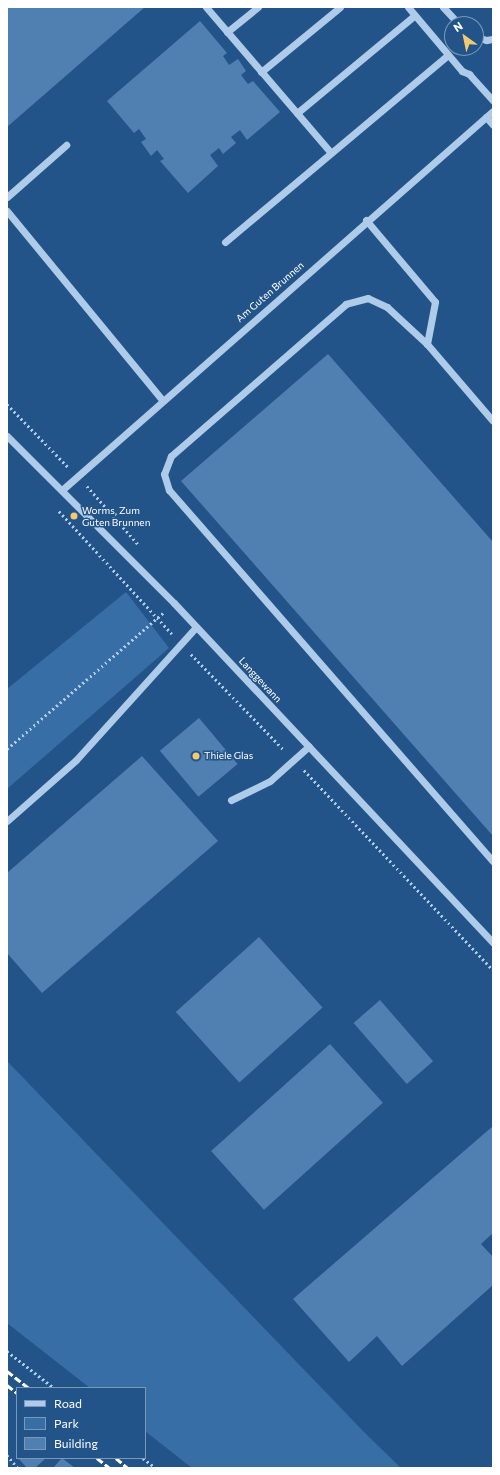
<!DOCTYPE html>
<style>
body{margin:0}
#map{position:relative;width:500px;height:1475px;overflow:hidden;background:#235489;font-family:Commissioner,sans-serif}
div>[style]{position:absolute}
.green>*{inset:0;background:#376ea5}
.building>*{inset:0;background:#5080b2;transform-origin:0 0}
.path>*{height:2.5px;margin-top:-1.25px;transform-origin:0;background:repeating-linear-gradient(90deg,#aeccea 0 2px,transparent 0 5px)}
.minor>*{height:7px;margin:-3.5px;padding:0 3.5px;transform-origin:3.5px;border-radius:3.5px;background:#aeccea}
.rail>*{height:3px;margin-top:-1.5px;transform-origin:0;background:repeating-linear-gradient(90deg,#fff 0 7px,transparent 0 10px)}
.dots>*{width:11px;height:11px;translate:-50% -50%;box-sizing:border-box;border:2px solid #235489;border-radius:50%}
span{translate:-50% -50%;white-space:nowrap;text-align:center;line-height:1.15;-webkit-text-stroke:3px #235489;paint-order:stroke}
.street-label{font-size:10px;color:#fff}
.poi-label{font-size:10px;color:#fff}
.left{translate:0 -50%;text-align:left}
.frame{position:absolute;inset:0;border:8px solid #fff;pointer-events:none}
.legend{position:absolute;left:16px;top:1387px;width:130px;height:72px;box-sizing:border-box;background:#235489;border:1px solid #7b98b8;margin:0;padding:5px 7px;list-style:none;font-size:12px;color:#fff}
.legend li{display:flex;align-items:center;gap:8px;height:20px}
.legend b{width:20px;border:1px solid #7b98b8}
.north{position:absolute;left:444px;top:16px;width:40px;height:40px;box-sizing:border-box;background:#235489;border:1px solid #7b98b8;border-radius:50%;rotate:327deg;font-size:11px;font-weight:700;line-height:16px;text-align:center;color:#fff}
.north::after{content:'';display:block;margin:auto;width:14px;height:18px;background:#f5c971;clip-path:polygon(50% 0,100% 100%,50% 72%,0 100%)}
</style>
<div id="map">
<div class="green">
<div style="clip-path:polygon(126px 592px,169px 648px,7px 789px,7px 689px)"></div>
<div style="clip-path:polygon(7px 1061px,365px 1433px,401px 1468px,192px 1468px,145px 1431px,145px 1388px,90px 1388px,7px 1323px)"></div>
</div>
<div class="building">
<div style="clip-path:polygon(7px 7px,145px 7px,7px 127px)"></div>
<div style="clip-path:polygon(200px 21px,227px 53px,223px 56px,229px 65px,238px 59px,246px 71px,241px 75px,248px 84px,253px 81px,280px 112px,247px 140px,240px 130px,231px 137px,236px 143px,223px 154px,219px 148px,210px 155px,218px 166px,188px 193px,160px 161px,164px 159px,157px 150px,151px 156px,141px 142px,146px 139px,139px 129px,134px 133px,107px 101px)"></div>
<div style="clip-path:polygon(328px 354px,493px 542px,493px 836px,181px 481px)"></div>
<div style="left:199px;top:718px;width:60px;height:51px;rotate:50deg"></div>
<div style="clip-path:polygon(142px 756px,218px 841px,42px 993px,7px 953px,7px 873px)"></div>
<div style="left:259px;top:937px;width:95px;height:112px;rotate:48deg"></div>
<div style="left:380px;top:1000px;width:81px;height:35px;rotate:49deg"></div>
<div style="left:330px;top:1044px;width:79px;height:160px;rotate:48deg"></div>
<div style="clip-path:polygon(493px 1126px,493px 1233px,481px 1244px,493px 1257px,493px 1285px,402px 1366px,377px 1336px,349px 1362px,293px 1299px)"></div>
<div style="clip-path:polygon(18px 1458px,46px 1458px,35px 1468px,27px 1468px)"></div>
<div style="clip-path:polygon(62px 1458px,75px 1468px,53px 1468px)"></div>
</div>
<div class="path">
<div style="left:7px;top:404px;width:88px;rotate:45.9deg"></div>
<div style="left:87px;top:486px;width:77px;rotate:48.7deg"></div>
<div style="left:59px;top:511px;width:167px;rotate:47.4deg"></div>
<div style="left:191px;top:654px;width:135px;rotate:45.9deg"></div>
<div style="left:7px;top:749px;width:207px;rotate:-41.1deg"></div>
<div style="left:304px;top:770px;width:275px;rotate:46.6deg"></div>
<div style="left:7px;top:1351px;width:60px;rotate:38.2deg"></div>
<div style="left:7px;top:1455px;width:17px;rotate:50deg"></div>
<div style="left:143px;top:1458px;width:16px;rotate:38deg"></div>
</div>
<div class="minor">
<div style="left:206px;top:7px;width:192px;rotate:49.4deg"></div>
<div style="left:408px;top:7px;width:84px;rotate:49.8deg"></div>
<div style="left:462px;top:71px;width:8px;rotate:23deg"></div>
<div style="left:469px;top:74px;width:36px;rotate:48deg"></div>
<div style="left:443px;top:7px;width:23px;rotate:47deg"></div>
<div style="left:227px;top:32px;width:40px;rotate:-39deg"></div>
<div style="left:476px;top:36px;width:11px;rotate:22deg"></div>
<div style="left:486px;top:40px;width:7px;rotate:-8deg"></div>
<div style="left:261px;top:72px;width:102px;rotate:-39.4deg"></div>
<div style="left:297px;top:113px;width:153px;rotate:-39.7deg"></div>
<div style="left:486px;top:117px;width:11px;rotate:49deg"></div>
<div style="left:7px;top:197px;width:79px;rotate:-41.4deg"></div>
<div style="left:7px;top:211px;width:244px;rotate:50.6deg"></div>
<div style="left:366px;top:220px;width:107px;rotate:49.9deg"></div>
<div style="left:435px;top:302px;width:43px;rotate:100.8deg"></div>
<div style="left:427px;top:344px;width:101px;rotate:49.4deg"></div>
<div style="left:225px;top:242px;width:291px;rotate:-40deg"></div>
<div style="left:427px;top:344px;width:54px;rotate:-137.2deg"></div>
<div style="left:387px;top:307px;width:21px;rotate:-155deg"></div>
<div style="left:368px;top:298px;width:23px;rotate:165deg"></div>
<div style="left:346px;top:304px;width:232px;rotate:139deg"></div>
<div style="left:171px;top:456px;width:19px;rotate:111deg"></div>
<div style="left:164px;top:474px;width:17px;rotate:73deg"></div>
<div style="left:169px;top:490px;width:493px;rotate:48.9deg"></div>
<div style="left:7px;top:436px;width:236px;rotate:45deg"></div>
<div style="left:174px;top:603px;width:466px;rotate:46.8deg"></div>
<div style="left:62px;top:490px;width:574px;rotate:-41.33deg"></div>
<div style="left:231px;top:800px;width:43px;rotate:-26deg"></div>
<div style="left:270px;top:781px;width:52px;rotate:-41.9deg"></div>
<div style="left:7px;top:821px;width:92px;rotate:-41.5deg"></div>
<div style="left:76px;top:760px;width:179px;rotate:-47.9deg"></div>
</div>
<div class="rail">
<div style="left:7px;top:1371px;width:28px;rotate:38deg"></div>
<div style="left:7px;top:1385px;width:13px;rotate:39deg"></div>
<div style="left:97px;top:1458px;width:16px;rotate:38deg"></div>
<div style="left:116px;top:1458px;width:16px;rotate:40deg"></div>
</div>
<div class="dots">
<div style="left:74px;top:516px;background:#f5c971"></div>
<div style="left:196px;top:756px;background:#f5c971"></div>
</div>
<div class="street-label">
<span style="left:270px;top:292px;rotate:-41deg">Am Guten Brunnen</span>
<span style="left:260px;top:680px;rotate:47deg">Langgewann</span>
</div>
<div class="poi-label">
<span class="left" style="left:82px;top:516px">Worms, Zum<br>Guten Brunnen</span>
<span class="left" style="left:204px;top:756px">Thiele Glas</span>
</div>
<div class="frame"></div>
<ul class="legend">
<li><b style="height:5px;background:#aeccea"></b>Road</li>
<li><b style="height:11px;background:#376ea5"></b>Park</li>
<li><b style="height:11px;background:#5080b2"></b>Building</li>
</ul>
<div class="north">N</div>
</div>
